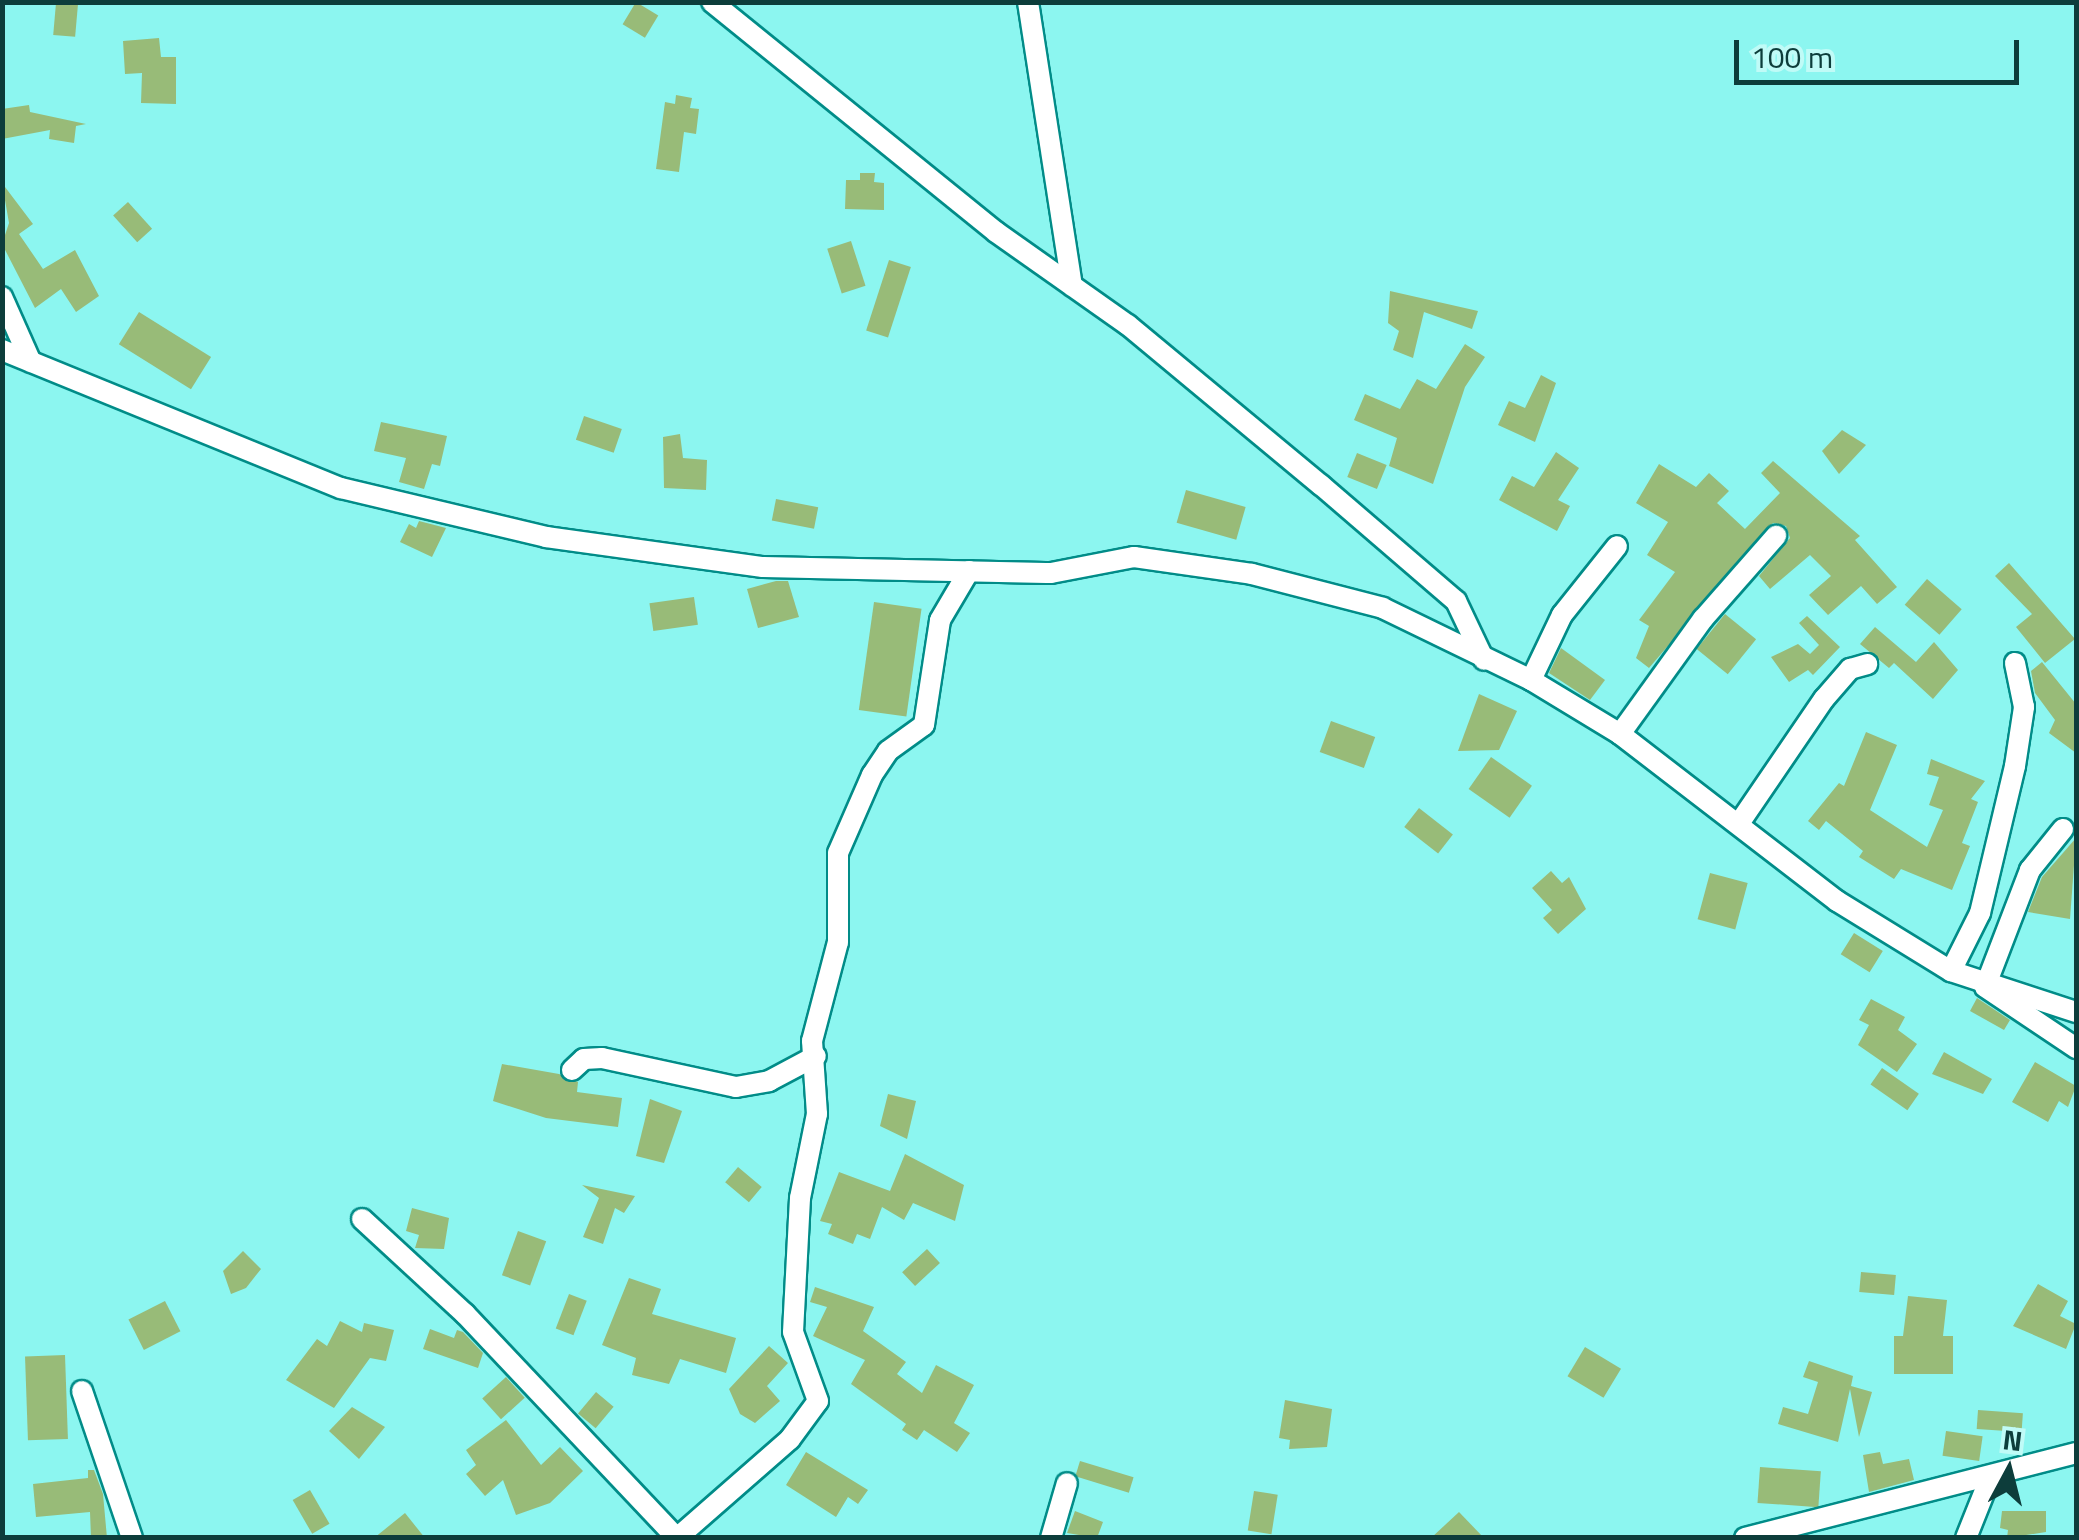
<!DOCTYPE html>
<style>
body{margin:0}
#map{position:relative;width:2079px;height:1540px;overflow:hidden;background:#8cf6f0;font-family:"Titillium Web",sans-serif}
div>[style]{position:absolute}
.building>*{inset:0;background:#98bb78;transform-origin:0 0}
.roads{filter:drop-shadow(2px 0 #018c88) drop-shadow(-2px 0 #018c88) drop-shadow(0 2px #018c88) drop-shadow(0 -2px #018c88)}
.minor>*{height:20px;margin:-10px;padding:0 10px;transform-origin:10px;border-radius:10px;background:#fff}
span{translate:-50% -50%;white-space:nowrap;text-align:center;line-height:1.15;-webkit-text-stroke:8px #c0fbf7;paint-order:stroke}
.frame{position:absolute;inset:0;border:5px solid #0d3d3b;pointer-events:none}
.north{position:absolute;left:1959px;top:1420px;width:100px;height:100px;-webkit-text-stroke:8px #c0fbf7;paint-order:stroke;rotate:7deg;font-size:28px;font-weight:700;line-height:40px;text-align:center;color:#0d3d3b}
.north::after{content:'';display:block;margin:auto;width:35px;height:45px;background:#0d3d3b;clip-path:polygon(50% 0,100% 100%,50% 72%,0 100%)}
.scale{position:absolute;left:1734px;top:40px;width:285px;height:45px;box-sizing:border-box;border:5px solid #0d3d3b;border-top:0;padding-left:12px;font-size:30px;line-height:35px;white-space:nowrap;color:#0d3d3b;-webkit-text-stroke:8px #c0fbf7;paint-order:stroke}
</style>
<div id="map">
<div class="building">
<div style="left:636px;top:2px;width:26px;height:26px;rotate:31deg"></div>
<div style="left:56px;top:3px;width:22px;height:32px;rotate:5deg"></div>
<div style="clip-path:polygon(159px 38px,161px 57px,176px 57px,176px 104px,141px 103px,142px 73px,125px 74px,123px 41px)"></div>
<div style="clip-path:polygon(676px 95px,692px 98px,690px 108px,699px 109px,696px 134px,684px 132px,679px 172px,656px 169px,665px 102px,675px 104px)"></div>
<div style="clip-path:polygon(29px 105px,30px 112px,86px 124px,76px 126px,74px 143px,49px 139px,50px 130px,2px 139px,2px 109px)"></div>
<div style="clip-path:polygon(860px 173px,875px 173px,874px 182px,884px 183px,884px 210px,845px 209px,846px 180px,860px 180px)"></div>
<div style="clip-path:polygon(2px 183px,33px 224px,19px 234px,43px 269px,75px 250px,99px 296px,76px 312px,61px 289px,35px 308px,2px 244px,9px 223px)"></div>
<div style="left:128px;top:202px;width:36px;height:20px;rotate:48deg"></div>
<div style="left:851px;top:241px;width:47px;height:25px;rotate:72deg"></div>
<div style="left:889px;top:260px;width:23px;height:74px;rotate:18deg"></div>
<div style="clip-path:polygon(1390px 291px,1478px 311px,1472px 329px,1424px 312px,1413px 358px,1393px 350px,1399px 331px,1388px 323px)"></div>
<div style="left:139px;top:312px;width:85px;height:38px;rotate:32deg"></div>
<div style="clip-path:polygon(1465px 344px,1485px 357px,1465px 387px,1433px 484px,1389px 466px,1397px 438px,1354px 420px,1365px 394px,1400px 409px,1417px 379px,1436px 389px)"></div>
<div style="clip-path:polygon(1541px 375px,1556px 383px,1535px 442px,1498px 425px,1509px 401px,1525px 408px)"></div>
<div style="left:584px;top:416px;width:40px;height:25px;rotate:19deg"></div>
<div style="clip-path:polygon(381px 422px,447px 436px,440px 466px,432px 464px,424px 489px,399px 482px,406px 458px,374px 451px)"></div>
<div style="clip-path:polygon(1842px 430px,1866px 445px,1839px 474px,1822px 451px)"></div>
<div style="clip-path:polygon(680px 434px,683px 458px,707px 460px,706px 490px,664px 488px,663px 437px)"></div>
<div style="clip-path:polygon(1556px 452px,1579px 468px,1558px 500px,1570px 506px,1557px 531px,1499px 500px,1512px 476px,1534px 487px)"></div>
<div style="left:1357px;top:453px;width:32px;height:26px;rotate:22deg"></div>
<div style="clip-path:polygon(1773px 461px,1860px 536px,1855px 540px,1897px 587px,1877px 604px,1861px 586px,1828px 615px,1809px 595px,1831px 576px,1810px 555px,1770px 589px,1759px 576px,1790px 538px,1786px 526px,1773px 523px,1649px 668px,1636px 658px,1649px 626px,1639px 620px,1675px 572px,1647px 555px,1668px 522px,1636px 503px,1659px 464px,1696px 487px,1709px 473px,1729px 491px,1717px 503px,1745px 529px,1780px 493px,1761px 473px)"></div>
<div style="left:1186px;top:490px;width:62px;height:34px;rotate:16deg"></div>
<div style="left:776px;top:499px;width:43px;height:22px;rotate:11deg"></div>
<div style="clip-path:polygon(419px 521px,446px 528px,432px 557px,400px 542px,409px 524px,416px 528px)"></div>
<div style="clip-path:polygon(2009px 563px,2075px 639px,2045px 663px,2016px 627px,2032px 614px,1995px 576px)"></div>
<div style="left:1927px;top:579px;width:46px;height:34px;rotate:41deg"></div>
<div style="clip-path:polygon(776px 581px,788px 581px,799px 617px,758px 628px,747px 589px)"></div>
<div style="left:694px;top:597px;width:28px;height:45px;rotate:82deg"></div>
<div style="left:874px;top:602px;width:48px;height:109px;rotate:8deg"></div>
<div style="left:1725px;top:614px;width:40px;height:45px;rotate:39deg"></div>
<div style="clip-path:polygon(1807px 616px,1840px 647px,1813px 675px,1808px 670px,1789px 682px,1771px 657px,1798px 644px,1810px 654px,1819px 645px,1799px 623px)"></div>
<div style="clip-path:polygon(1875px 627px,1916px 662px,1934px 642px,1958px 670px,1933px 699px,1894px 663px,1889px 668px,1860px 644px)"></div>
<div style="clip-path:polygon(1561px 648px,1605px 680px,1590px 700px,1549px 673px)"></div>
<div style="clip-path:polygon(2042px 662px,2076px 704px,2076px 753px,2049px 733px,2055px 720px,2035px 693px,2031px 671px)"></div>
<div style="clip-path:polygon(1479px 694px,1517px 711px,1499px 750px,1458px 751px)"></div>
<div style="left:1331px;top:721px;width:47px;height:33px;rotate:20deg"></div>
<div style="clip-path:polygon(1866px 732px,1897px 745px,1870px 810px,1927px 847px,1943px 810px,1929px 805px,1939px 777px,1927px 774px,1931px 759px,1985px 781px,1971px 799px,1978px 802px,1962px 843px,1970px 846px,1952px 890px,1901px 869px,1894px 879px,1859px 857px,1863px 851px,1826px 821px,1819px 830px,1808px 821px,1839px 783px,1844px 786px)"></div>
<div style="left:1491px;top:757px;width:50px;height:39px;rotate:35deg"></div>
<div style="left:1419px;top:808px;width:43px;height:24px;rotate:38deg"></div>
<div style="clip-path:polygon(2076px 838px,2070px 919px,2028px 912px,2042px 877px)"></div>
<div style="clip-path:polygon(1551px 871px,1562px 883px,1569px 877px,1586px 909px,1558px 934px,1543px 918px,1552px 910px,1532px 888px)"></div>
<div style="left:1710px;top:873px;width:39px;height:48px;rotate:15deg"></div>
<div style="left:1854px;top:933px;width:34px;height:25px;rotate:32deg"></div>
<div style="clip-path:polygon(1977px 998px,2010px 1020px,2004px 1030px,1970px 1011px)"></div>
<div style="clip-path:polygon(1871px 999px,1905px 1017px,1898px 1030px,1917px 1044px,1897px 1072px,1858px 1045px,1869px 1025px,1859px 1020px)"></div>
<div style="clip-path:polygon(1944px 1052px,1992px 1079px,1983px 1094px,1932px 1074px)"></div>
<div style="clip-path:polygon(2035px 1062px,2076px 1086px,2068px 1107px,2059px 1101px,2048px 1122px,2012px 1102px)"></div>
<div style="clip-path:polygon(502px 1064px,559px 1074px,578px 1082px,577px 1092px,622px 1098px,618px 1127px,546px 1118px,493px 1101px)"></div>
<div style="left:1882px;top:1068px;width:45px;height:20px;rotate:35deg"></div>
<div style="clip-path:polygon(888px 1094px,916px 1101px,907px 1139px,880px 1126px)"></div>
<div style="clip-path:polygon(650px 1099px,682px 1111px,664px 1163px,636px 1156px)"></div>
<div style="clip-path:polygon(905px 1154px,964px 1185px,955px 1221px,913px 1203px,904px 1220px,882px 1207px,870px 1239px,857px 1234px,853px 1244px,828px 1234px,832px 1224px,820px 1221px,839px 1172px,890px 1191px)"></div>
<div style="left:738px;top:1167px;width:31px;height:20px;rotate:40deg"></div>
<div style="clip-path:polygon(582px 1185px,635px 1196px,624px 1213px,615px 1208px,603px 1244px,583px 1237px,599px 1198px)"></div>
<div style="clip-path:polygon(412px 1208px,449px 1218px,444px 1249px,415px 1248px,419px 1235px,406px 1231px)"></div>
<div style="left:518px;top:1231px;width:30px;height:47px;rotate:20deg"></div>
<div style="left:927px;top:1249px;width:19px;height:34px;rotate:47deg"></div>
<div style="clip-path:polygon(243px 1251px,261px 1269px,246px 1288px,231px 1294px,223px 1271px)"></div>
<div style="left:1861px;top:1272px;width:35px;height:20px;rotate:5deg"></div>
<div style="clip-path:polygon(629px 1278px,661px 1289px,652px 1314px,736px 1338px,726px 1373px,680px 1359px,669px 1384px,632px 1375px,636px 1358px,602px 1345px)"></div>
<div style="clip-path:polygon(2038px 1284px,2068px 1301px,2060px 1316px,2076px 1324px,2066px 1349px,2013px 1326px)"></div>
<div style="clip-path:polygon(815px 1287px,874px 1307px,863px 1331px,906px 1362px,897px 1374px,922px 1393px,936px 1365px,974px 1385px,954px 1423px,970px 1433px,957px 1452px,924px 1430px,917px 1440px,902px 1430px,906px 1424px,851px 1384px,865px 1360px,813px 1336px,827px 1307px,810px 1302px)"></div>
<div style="left:569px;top:1294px;width:19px;height:37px;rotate:21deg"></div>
<div style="clip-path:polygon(1908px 1296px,1947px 1300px,1943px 1336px,1953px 1336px,1953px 1374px,1894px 1374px,1894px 1336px,1903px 1336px)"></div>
<div style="left:165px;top:1301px;width:34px;height:41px;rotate:63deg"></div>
<div style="clip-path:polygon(340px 1321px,362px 1332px,364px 1323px,394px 1330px,386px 1361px,370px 1358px,334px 1408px,286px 1380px,317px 1339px,327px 1346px)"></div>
<div style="clip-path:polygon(430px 1329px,454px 1338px,457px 1330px,463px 1332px,483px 1353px,478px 1368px,423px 1349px)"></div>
<div style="clip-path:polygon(769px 1346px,788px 1363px,767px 1386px,780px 1401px,755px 1423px,740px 1414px,729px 1389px)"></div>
<div style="left:1585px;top:1347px;width:42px;height:34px;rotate:31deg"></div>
<div style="left:65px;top:1355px;width:84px;height:40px;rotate:88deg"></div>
<div style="clip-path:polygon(1809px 1361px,1853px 1376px,1851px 1386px,1872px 1392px,1859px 1437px,1850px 1389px,1838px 1442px,1778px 1424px,1783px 1407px,1808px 1414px,1818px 1382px,1803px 1377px)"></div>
<div style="left:506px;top:1377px;width:28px;height:32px;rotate:48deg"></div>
<div style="left:596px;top:1392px;width:23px;height:28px;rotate:40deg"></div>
<div style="clip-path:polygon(1285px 1400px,1332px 1409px,1327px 1447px,1289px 1449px,1290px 1440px,1279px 1438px)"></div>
<div style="clip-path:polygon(352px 1407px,385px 1427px,359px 1459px,329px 1431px)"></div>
<div style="left:1978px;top:1410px;width:45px;height:19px;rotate:4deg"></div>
<div style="clip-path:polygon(506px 1420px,541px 1465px,560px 1447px,583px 1471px,550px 1503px,516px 1515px,503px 1480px,485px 1496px,466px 1474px,476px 1465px,466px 1450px)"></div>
<div style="left:1946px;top:1431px;width:37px;height:25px;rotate:8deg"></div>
<div style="clip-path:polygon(806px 1452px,868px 1490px,858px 1504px,848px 1497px,836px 1517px,786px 1485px)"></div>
<div style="clip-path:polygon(1880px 1452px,1883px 1464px,1909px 1459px,1914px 1480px,1869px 1492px,1863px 1455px)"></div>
<div style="left:1080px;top:1461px;width:56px;height:16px;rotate:17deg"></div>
<div style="left:1760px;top:1467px;width:61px;height:36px;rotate:4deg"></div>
<div style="clip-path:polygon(88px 1470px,94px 1470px,103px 1494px,107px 1538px,91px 1538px,90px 1512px,36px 1517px,33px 1484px,88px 1478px)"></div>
<div style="left:310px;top:1490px;width:39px;height:20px;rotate:60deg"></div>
<div style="left:1254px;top:1491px;width:24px;height:40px;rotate:9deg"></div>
<div style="clip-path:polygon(1075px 1511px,1103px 1522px,1097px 1538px,1067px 1533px)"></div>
<div style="clip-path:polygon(2002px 1511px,2046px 1511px,2046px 1532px,2007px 1538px,2008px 1530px,2000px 1528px)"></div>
<div style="clip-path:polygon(1459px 1512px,1484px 1538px,1431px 1538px)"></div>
<div style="clip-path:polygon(405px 1513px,425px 1538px,374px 1538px)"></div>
</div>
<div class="roads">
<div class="minor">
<div style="left:712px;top:2px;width:365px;rotate:39deg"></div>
<div style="left:996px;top:232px;width:161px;rotate:35.2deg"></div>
<div style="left:1128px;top:325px;width:251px;rotate:39.7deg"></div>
<div style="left:1321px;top:485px;width:178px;rotate:40.7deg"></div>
<div style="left:1456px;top:601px;width:65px;rotate:64.6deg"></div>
<div style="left:1028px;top:2px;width:287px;rotate:81.2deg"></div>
<div style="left:2px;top:297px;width:71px;rotate:66deg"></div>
<div style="left:2px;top:350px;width:366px;rotate:22.2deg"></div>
<div style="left:341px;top:488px;width:211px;rotate:13.4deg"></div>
<div style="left:546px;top:537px;width:219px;rotate:7.9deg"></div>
<div style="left:763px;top:567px;width:288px;rotate:1.2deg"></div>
<div style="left:1051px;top:573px;width:85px;rotate:-10.9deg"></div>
<div style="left:1134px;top:557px;width:119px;rotate:8.2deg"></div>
<div style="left:1252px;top:574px;width:135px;rotate:14.5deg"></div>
<div style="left:1383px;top:608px;width:165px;rotate:25.9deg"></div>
<div style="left:1531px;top:680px;width:104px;rotate:31.2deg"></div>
<div style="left:1620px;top:734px;width:274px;rotate:37.6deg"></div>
<div style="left:1837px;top:901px;width:134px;rotate:31.6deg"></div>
<div style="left:1951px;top:971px;width:132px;rotate:18.2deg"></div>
<div style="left:1531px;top:680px;width:72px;rotate:-64.5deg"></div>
<div style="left:1562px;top:615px;width:88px;rotate:-51.4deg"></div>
<div style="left:1620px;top:734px;width:142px;rotate:-54.2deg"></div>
<div style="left:1703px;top:619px;width:111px;rotate:-48.7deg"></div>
<div style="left:1740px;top:822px;width:149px;rotate:-55.7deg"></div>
<div style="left:1824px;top:699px;width:40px;rotate:-49deg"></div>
<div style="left:1850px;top:669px;width:18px;rotate:-16deg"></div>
<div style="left:2063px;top:829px;width:53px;rotate:128.8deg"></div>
<div style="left:2030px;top:870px;width:125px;rotate:111deg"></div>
<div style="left:1985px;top:987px;width:110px;rotate:33.8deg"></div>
<div style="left:1951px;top:971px;width:65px;rotate:-63.4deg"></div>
<div style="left:1980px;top:913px;width:151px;rotate:-76.6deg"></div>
<div style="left:2015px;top:766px;width:60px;rotate:-81.3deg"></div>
<div style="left:2024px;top:707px;width:45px;rotate:-101.6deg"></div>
<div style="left:572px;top:1070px;width:16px;rotate:-43deg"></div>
<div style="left:584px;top:1059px;width:18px;rotate:-3deg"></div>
<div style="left:602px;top:1058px;width:137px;rotate:12.2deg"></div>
<div style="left:736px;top:1087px;width:34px;rotate:-10deg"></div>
<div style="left:769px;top:1081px;width:53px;rotate:-28deg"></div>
<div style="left:362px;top:1219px;width:140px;rotate:42.7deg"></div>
<div style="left:465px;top:1314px;width:308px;rotate:46.6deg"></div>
<div style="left:82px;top:1391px;width:155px;rotate:71.2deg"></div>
<div style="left:677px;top:1538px;width:150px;rotate:-41.2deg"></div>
<div style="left:790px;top:1439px;width:47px;rotate:-53.6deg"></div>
<div style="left:818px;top:1401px;width:73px;rotate:-109.9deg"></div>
<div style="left:793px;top:1332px;width:134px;rotate:-87deg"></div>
<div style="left:800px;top:1198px;width:86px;rotate:-78.6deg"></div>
<div style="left:817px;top:1114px;width:73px;rotate:-93.9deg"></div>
<div style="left:812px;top:1041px;width:102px;rotate:-75.3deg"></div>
<div style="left:838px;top:942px;width:89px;rotate:-90deg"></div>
<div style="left:838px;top:853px;width:85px;rotate:-66.4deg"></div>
<div style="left:872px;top:775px;width:29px;rotate:-56deg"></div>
<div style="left:888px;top:751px;width:44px;rotate:-35.8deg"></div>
<div style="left:924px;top:725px;width:106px;rotate:-81.3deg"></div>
<div style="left:940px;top:620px;width:57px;rotate:-59.4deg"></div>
<div style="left:1051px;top:1538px;width:57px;rotate:-73.8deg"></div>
<div style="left:1745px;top:1538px;width:342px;rotate:-14.4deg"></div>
<div style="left:1966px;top:1538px;width:65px;rotate:-68.2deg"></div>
</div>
</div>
<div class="frame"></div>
<div class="north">N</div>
<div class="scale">100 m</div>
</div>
